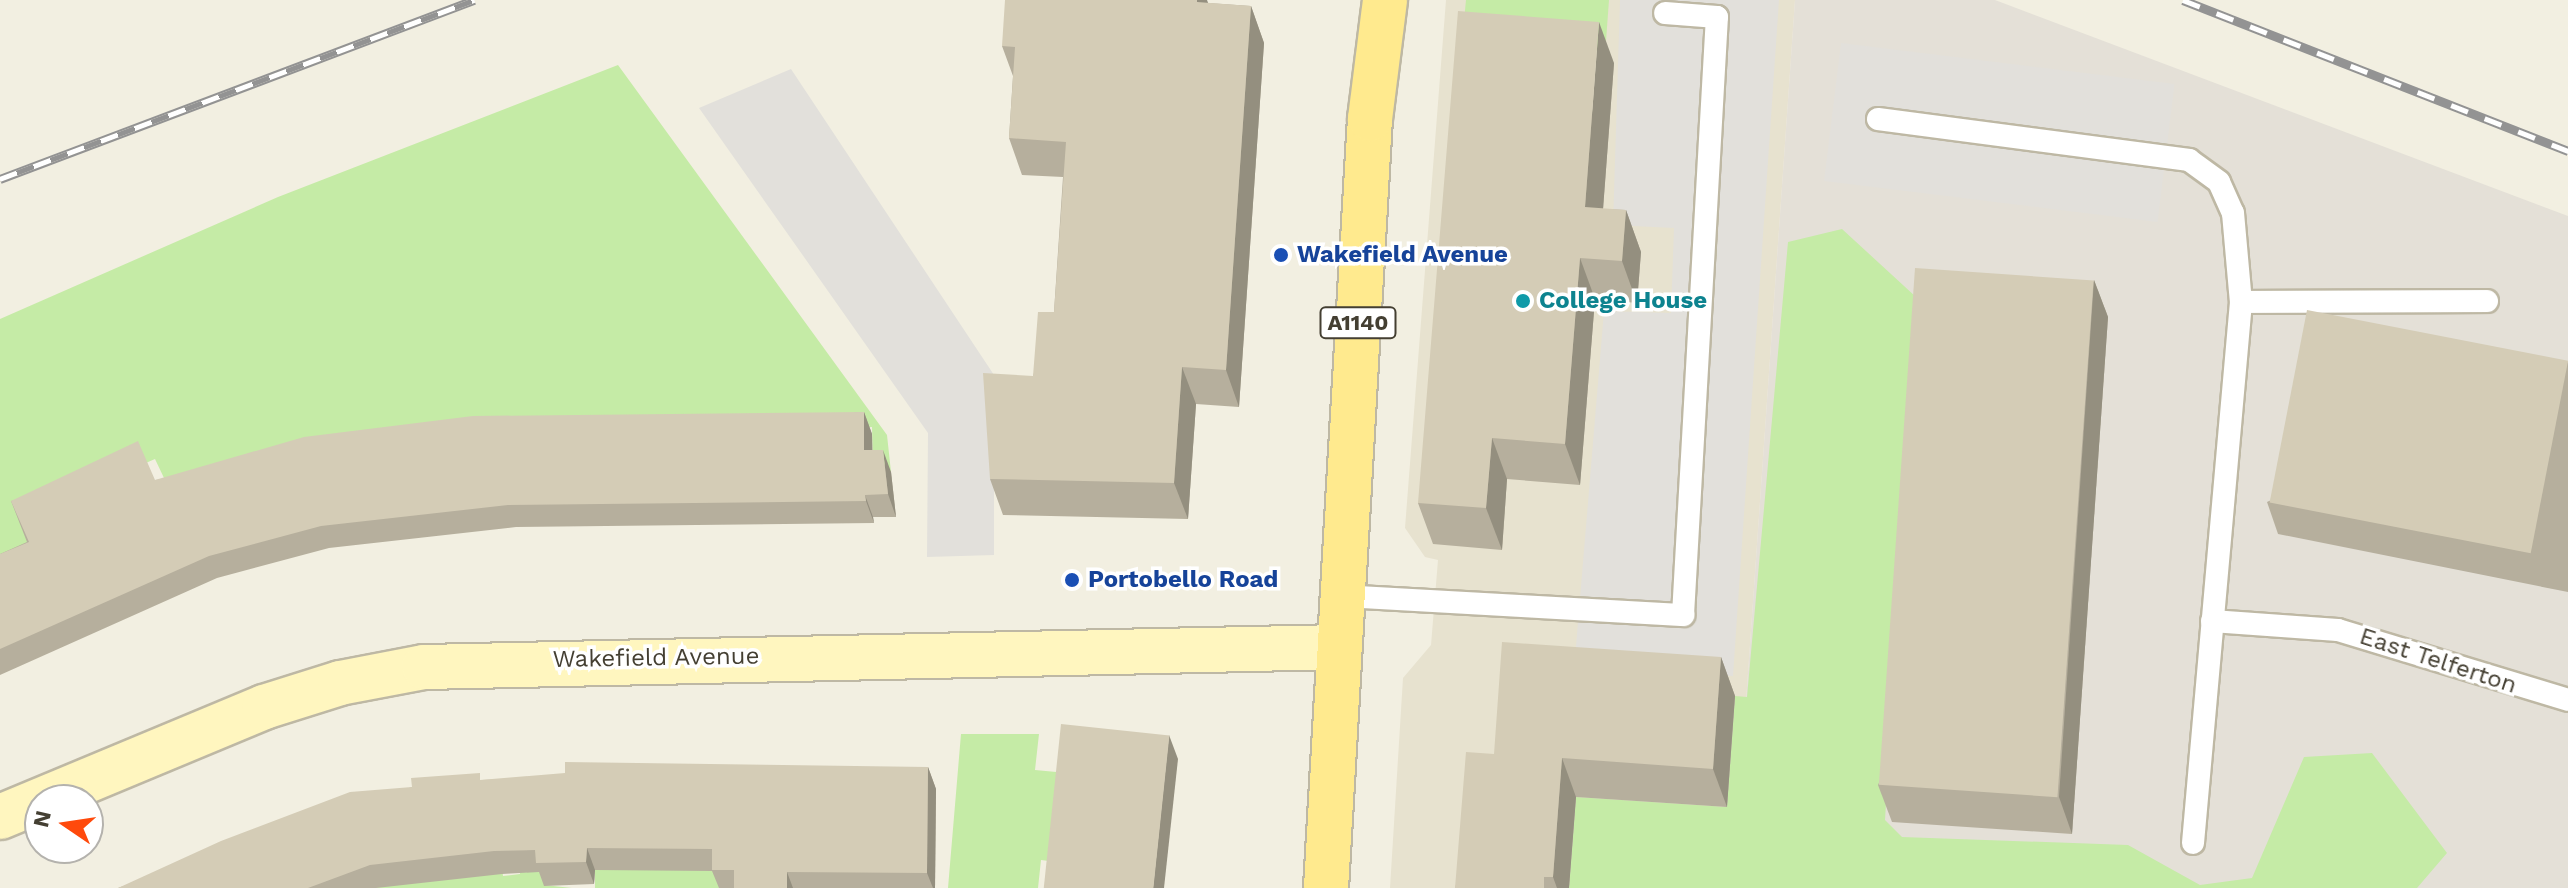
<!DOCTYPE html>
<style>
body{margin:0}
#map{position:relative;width:2568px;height:888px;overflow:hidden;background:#f2efe1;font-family:"Work Sans",sans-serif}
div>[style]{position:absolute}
.residential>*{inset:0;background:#e7e2cf}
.industrial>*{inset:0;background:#e4e0d7}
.green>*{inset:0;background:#c5eba6;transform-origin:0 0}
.parking>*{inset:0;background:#e2e0db;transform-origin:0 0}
.roads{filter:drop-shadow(2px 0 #beb8a4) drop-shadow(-2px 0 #beb8a4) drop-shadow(0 2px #beb8a4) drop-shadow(0 -2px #beb8a4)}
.lane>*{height:22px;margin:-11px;padding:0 11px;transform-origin:11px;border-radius:11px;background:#fff}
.secondary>*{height:44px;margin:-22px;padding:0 22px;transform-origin:22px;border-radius:22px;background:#fff6bf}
.primary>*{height:44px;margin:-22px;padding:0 22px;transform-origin:22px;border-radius:22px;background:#ffea8e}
.rail>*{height:9px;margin-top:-4.5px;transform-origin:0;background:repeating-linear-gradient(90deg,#fff 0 18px,#939393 0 36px);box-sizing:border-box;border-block:2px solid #939393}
.wall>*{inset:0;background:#b6af9d}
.shaded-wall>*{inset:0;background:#948f7f}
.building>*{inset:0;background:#d4ccb6;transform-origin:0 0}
.dots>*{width:22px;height:22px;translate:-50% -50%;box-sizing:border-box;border:4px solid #fff;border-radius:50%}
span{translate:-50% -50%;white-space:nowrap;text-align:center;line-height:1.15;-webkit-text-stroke:7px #fff;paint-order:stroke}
.shield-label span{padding:2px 6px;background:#fff;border:2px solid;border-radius:6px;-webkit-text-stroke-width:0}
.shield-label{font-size:22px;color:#443f32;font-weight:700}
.transit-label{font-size:24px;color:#164399;font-weight:700}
.left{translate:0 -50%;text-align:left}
.culture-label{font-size:24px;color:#0d838f;font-weight:700}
.street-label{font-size:24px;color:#443f32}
.north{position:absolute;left:24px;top:784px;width:80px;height:80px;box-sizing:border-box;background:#fff;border:2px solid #b4b2ad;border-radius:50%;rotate:283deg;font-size:22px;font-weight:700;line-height:32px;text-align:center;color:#443f32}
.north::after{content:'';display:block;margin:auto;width:28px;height:36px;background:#ff4a0c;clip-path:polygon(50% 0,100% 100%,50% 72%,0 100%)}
</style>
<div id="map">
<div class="residential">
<div style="clip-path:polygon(1446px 0,1795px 0,1733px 888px,1390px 888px,1403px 678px,1431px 645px,1438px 560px,1425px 557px,1405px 528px)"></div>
</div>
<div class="industrial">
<div style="clip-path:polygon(1795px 0,1995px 0,2568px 216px,2568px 888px,1733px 888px)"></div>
</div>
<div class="green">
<div style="clip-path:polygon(1466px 0,1609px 0,1606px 41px,1595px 52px,1462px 41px)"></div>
<div style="clip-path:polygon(618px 65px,887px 435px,891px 472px,873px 472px,872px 427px,299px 461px,316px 552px,304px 508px,173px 497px,155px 459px,49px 505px,37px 564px,0 580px,0 319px,278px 197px)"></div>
<div style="clip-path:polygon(1842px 229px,1916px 297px,1885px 820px,1902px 837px,2128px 845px,2200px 885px,2252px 878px,2304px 757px,2372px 753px,2447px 853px,2417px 888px,1569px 888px,1576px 797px,1727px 807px,1735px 696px,1747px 697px,1788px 242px)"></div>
<div style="clip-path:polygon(961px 734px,1039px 734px,1035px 770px,1067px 773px,1057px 862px,1041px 860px,1038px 888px,948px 888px)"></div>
<div style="clip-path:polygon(543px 843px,544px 885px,572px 888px,376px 888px,385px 861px,502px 866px,503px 876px,520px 874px,518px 846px)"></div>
<div style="left:595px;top:870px;width:126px;height:18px"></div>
</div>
<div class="parking">
<div style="clip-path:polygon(1620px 0,1779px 0,1733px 676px,1574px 670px,1604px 311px,1671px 313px,1674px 228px,1613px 225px)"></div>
<div style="left:1841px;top:43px;width:336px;height:139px;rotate:7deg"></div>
<div style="clip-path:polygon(791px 69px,994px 375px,994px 555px,927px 557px,928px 433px,699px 108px)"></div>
</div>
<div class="roads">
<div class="lane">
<div style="left:1878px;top:119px;width:314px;rotate:7.5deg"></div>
<div style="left:2189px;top:160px;width:37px;rotate:36deg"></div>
<div style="left:2219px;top:182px;width:34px;rotate:66deg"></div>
<div style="left:2233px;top:213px;width:89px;rotate:84.9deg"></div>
<div style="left:2241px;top:302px;width:543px;rotate:95.07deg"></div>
<div style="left:2241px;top:302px;width:246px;rotate:-0.2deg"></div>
<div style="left:1342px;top:596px;width:342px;rotate:3.2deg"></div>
<div style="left:1683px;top:615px;width:599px;rotate:-86.75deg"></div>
<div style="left:1717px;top:17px;width:52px;rotate:-175.6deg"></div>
<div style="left:2212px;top:621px;width:126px;rotate:4.1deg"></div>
<div style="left:2338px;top:630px;width:240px;rotate:16.9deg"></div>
</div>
<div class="secondary">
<div style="left:0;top:817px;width:286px;rotate:-22.6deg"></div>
<div style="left:264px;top:707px;width:80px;rotate:-17.5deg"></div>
<div style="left:340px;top:683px;width:86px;rotate:-10.8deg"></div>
<div style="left:424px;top:667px;width:915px;rotate:-1.25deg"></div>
</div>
<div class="primary">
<div style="left:1326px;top:888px;width:770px;rotate:-86.73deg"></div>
<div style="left:1370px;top:119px;width:120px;rotate:-82.8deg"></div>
</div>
</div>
<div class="rail">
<div style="left:2183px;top:0;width:414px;rotate:21.4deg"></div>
<div style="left:0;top:179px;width:507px;rotate:-20.69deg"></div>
</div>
<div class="wall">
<div style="clip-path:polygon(1208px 3px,1251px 6px,1264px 43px,1239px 407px,1196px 404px,1188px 519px,1003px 515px,990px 479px,1033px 376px,1054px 312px,1063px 177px,1022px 175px,1009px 138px,1013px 76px,1002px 46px)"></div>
<div style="clip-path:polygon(1614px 63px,1603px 209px,1626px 210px,1641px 252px,1637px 303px,1595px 299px,1580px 485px,1507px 479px,1502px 550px,1433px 544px,1418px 503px)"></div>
<div style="clip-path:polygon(2094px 280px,2108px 317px,2072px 834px,1892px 822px,1878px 785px)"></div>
<div style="clip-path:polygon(2568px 362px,2568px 592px,2278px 534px,2267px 502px)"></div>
<div style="clip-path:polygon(864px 412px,872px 434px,872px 450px,891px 472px,896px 517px,873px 517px,874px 523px,516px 527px,329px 548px,217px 578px,0 675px,0 554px,27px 542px,11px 501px,155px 480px)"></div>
<div style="clip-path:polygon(1721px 657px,1735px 696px,1727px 807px,1576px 797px,1569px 888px,1455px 888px,1494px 754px)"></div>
<div style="clip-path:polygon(928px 767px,936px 789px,935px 888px,719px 888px,712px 871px,595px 870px,594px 884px,544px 886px,539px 872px,502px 874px,376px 888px,118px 888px,412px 787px,482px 780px)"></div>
</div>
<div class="shaded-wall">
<div style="clip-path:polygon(1197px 0,1207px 0,1212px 13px,1197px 2px)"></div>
<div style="clip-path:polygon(1251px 6px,1264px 43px,1239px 407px,1226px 370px)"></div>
<div style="clip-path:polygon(1599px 22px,1614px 63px,1600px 249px,1585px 207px)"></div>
<div style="clip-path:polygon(1626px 210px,1641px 252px,1637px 303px,1622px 261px)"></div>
<div style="clip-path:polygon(1580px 258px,1595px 299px,1580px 485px,1565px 444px)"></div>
<div style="clip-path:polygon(2094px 280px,2108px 317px,2072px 834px,2059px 797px)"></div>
<div style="clip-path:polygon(1182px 367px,1196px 404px,1188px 519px,1174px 483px)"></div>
<div style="clip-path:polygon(864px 412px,872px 434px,873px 472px,864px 450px)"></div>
<div style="clip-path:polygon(1492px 438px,1507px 479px,1502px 550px,1486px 508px)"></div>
<div style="clip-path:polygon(883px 450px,891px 472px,896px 517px,888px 494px)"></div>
<div style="clip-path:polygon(865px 495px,873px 517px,874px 523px,866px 501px)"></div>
<div style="clip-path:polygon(1721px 657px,1735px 696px,1727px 807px,1713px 769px)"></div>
<div style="clip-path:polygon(1169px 735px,1178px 759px,1164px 888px,1153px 888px)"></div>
<div style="clip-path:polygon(1562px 758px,1576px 797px,1569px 888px,1557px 888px,1553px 877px)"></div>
<div style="clip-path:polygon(928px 767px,936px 789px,935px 888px,933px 888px,927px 873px)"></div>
<div style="clip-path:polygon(587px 848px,595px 870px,594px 884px,586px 862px)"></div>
<div style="clip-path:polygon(787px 872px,793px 888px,787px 888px)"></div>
</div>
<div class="building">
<div style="clip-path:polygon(1005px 0,1197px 0,1197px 2px,1251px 6px,1226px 370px,1182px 367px,1174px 483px,990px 479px,983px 373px,1033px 376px,1038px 312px,1054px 312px,1066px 142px,1009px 138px,1015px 47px,1002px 46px)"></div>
<div style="clip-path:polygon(1458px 11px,1599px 22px,1585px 207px,1626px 210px,1622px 261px,1580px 258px,1565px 444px,1492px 438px,1486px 508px,1418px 503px)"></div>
<div style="left:1915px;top:268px;width:179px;height:518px;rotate:4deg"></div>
<div style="left:2307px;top:310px;width:266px;height:196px;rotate:11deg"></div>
<div style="clip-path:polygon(864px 412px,864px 450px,883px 450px,888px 494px,865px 495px,866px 501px,508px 505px,321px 526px,209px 556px,0 649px,0 554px,29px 542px,11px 501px,138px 441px,155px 480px,304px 437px,473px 416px)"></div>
<div style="clip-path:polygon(1502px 642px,1721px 657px,1713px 769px,1562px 758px,1553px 877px,1544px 877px,1544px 888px,1455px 888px,1466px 752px,1494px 754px)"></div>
<div style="left:1061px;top:724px;width:109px;height:165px;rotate:6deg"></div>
<div style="clip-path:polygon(565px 762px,928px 767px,927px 873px,787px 872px,787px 888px,734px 888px,734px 870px,712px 870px,712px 849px,587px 848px,586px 862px,536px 863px,535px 850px,494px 851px,370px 865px,308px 888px,118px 888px,221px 841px,350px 792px,412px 787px,411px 778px,480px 773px,480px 780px,565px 773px)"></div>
</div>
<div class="dots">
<div style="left:1281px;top:255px;background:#1a4fb4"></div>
<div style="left:1523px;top:301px;background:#0f9aa8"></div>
<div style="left:1072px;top:580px;background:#1a4fb4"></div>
</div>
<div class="shield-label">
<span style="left:1358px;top:323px">A1140</span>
</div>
<div class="transit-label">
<span class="left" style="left:1297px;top:255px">Wakefield Avenue</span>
<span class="left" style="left:1088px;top:580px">Portobello Road</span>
</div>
<div class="culture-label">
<span class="left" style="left:1539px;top:301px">College House</span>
</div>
<div class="street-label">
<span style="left:656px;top:658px;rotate:-1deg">Wakefield Avenue</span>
<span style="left:2438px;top:661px;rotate:18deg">East Telferton</span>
</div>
<div class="north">N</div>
</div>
